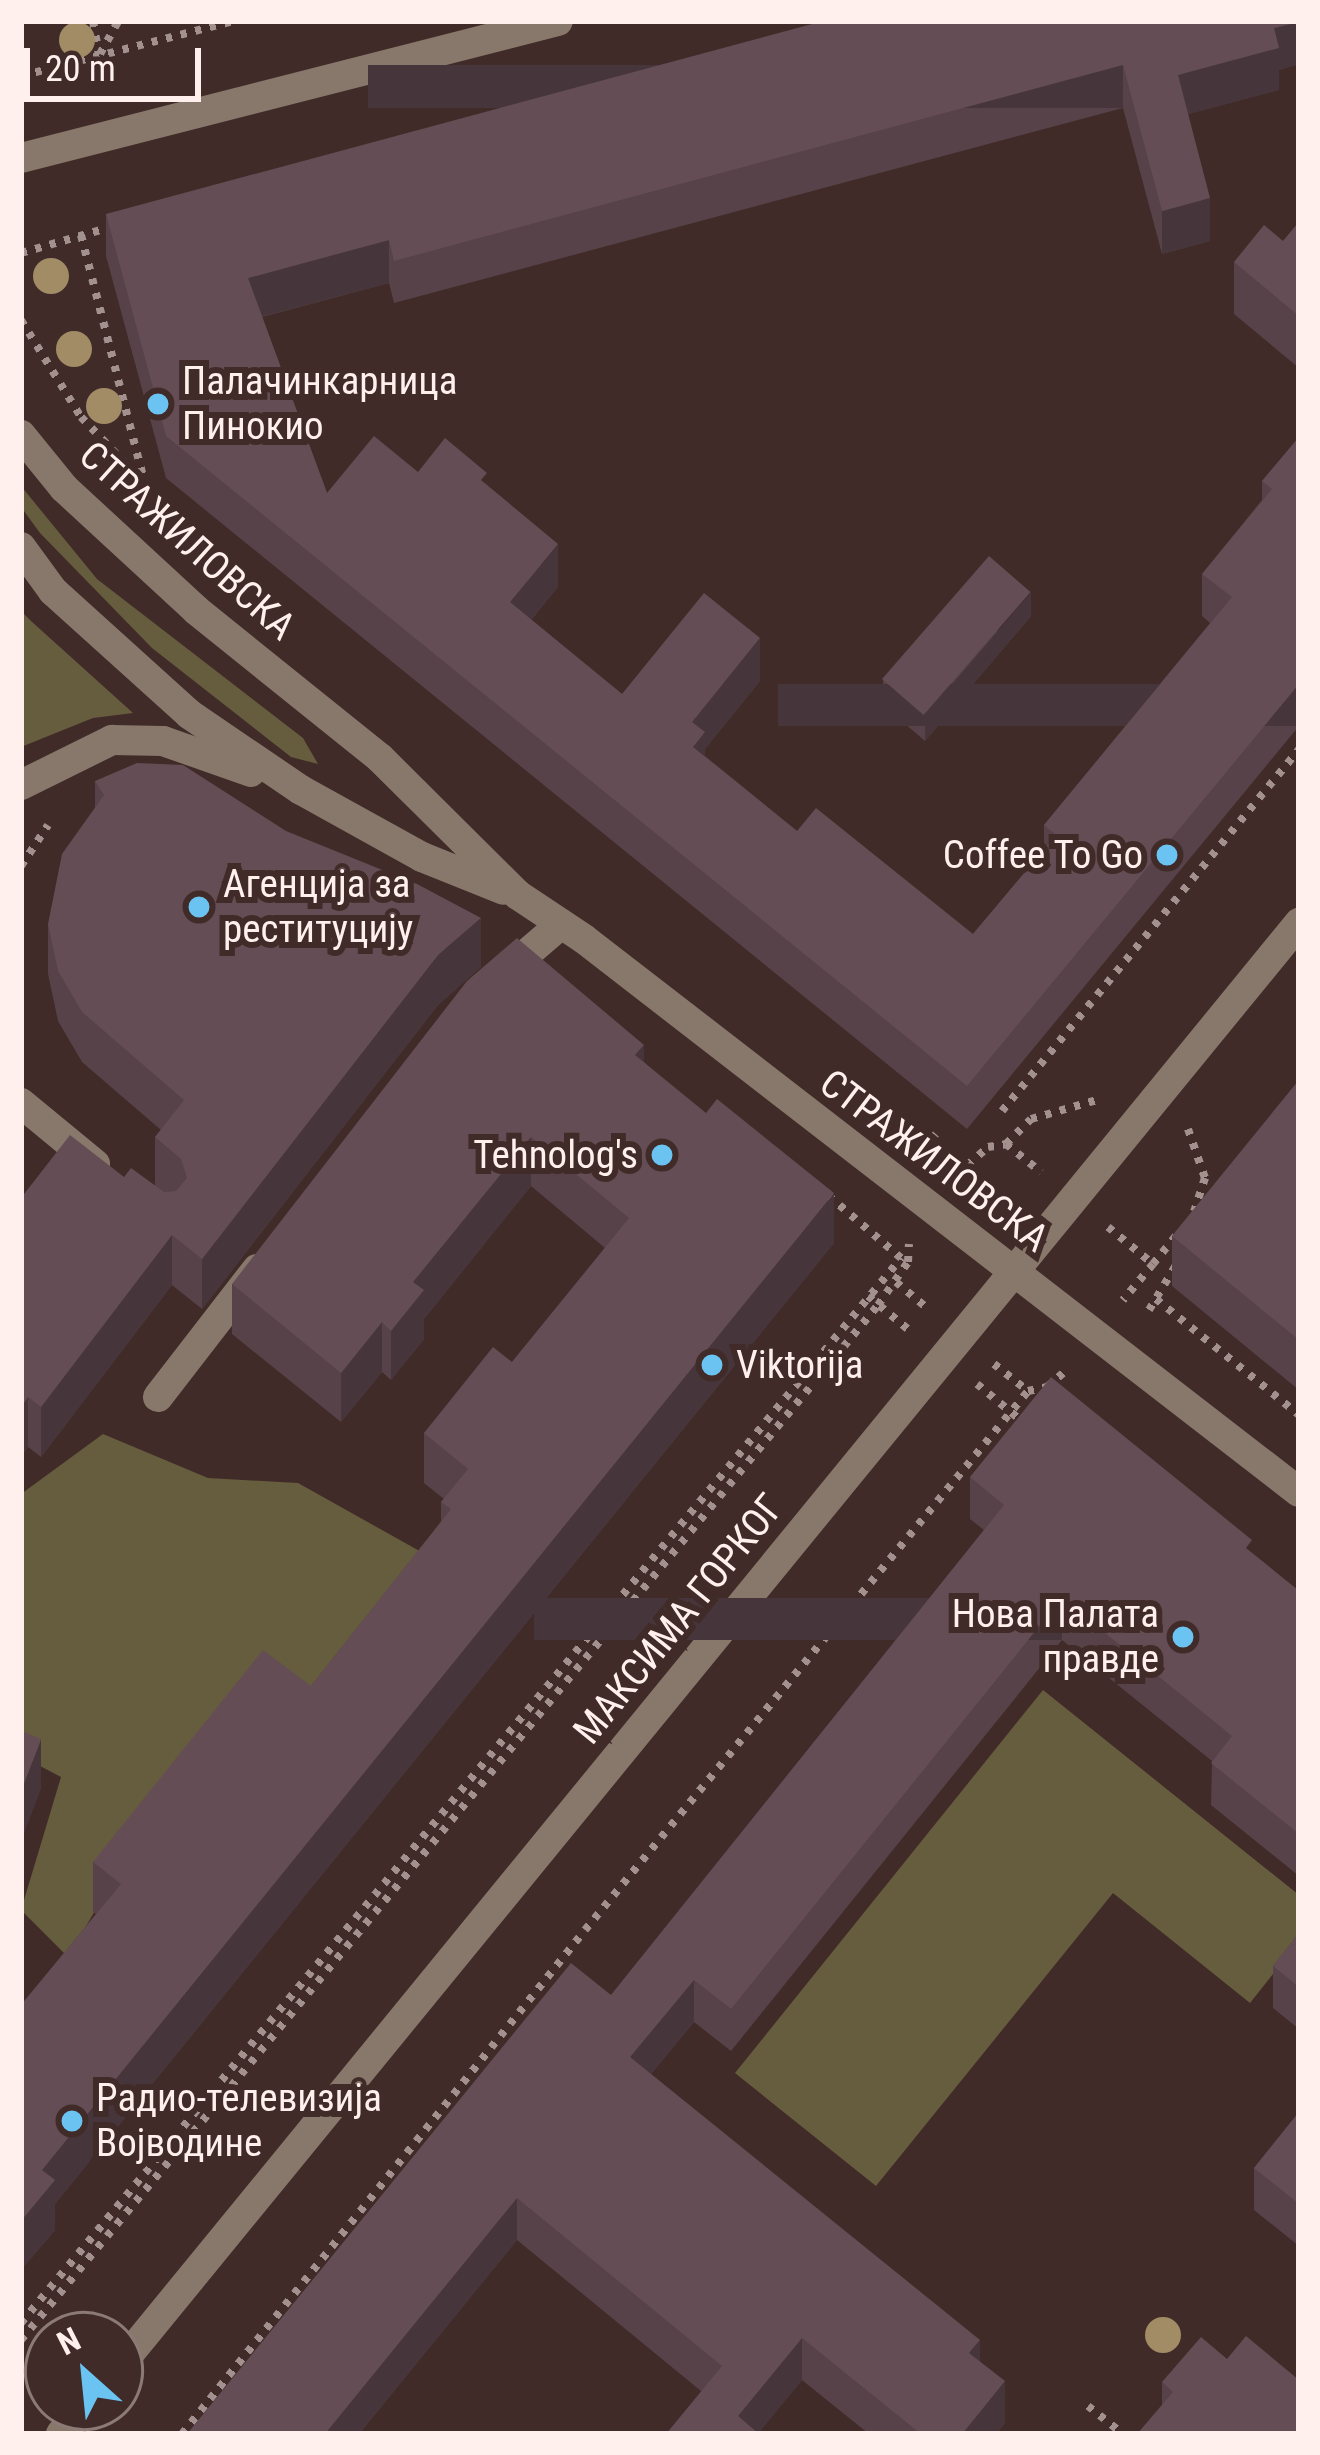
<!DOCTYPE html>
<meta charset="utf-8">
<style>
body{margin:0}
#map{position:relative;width:1320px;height:2455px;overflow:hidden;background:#402b28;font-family:"Roboto Condensed",sans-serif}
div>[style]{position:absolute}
.green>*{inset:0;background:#665c3e}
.path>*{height:8px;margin-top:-4px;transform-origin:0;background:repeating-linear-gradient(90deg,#a3918f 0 6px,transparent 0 15px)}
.minor>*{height:30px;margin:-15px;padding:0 15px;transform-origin:15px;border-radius:15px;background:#88786c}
.trees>*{width:36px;height:36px;margin:-18px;border-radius:50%;background:#a28c66}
.wall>*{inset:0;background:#564248}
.shaded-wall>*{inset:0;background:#46363b;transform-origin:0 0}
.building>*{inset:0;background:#644d54;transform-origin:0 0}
.dots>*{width:33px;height:33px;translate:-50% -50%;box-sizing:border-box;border:6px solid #402b28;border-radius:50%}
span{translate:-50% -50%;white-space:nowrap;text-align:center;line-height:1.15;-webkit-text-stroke:12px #402b28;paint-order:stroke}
.poi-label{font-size:39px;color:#fff0ee}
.left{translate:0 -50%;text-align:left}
.right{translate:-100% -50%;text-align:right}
.street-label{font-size:39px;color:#fff0ee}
.frame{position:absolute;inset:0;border:24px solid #fff0ee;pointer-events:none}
.north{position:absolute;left:24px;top:2311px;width:120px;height:120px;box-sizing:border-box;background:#402b28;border:3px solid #8c7a77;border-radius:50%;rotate:333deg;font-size:33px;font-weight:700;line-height:48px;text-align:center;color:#fff0ee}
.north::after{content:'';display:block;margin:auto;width:42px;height:54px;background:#6ac3f1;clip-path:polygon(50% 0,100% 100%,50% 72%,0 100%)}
.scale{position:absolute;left:24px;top:48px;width:177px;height:54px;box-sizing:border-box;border:6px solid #fff0ee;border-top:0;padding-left:15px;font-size:36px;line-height:42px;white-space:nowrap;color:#fff0ee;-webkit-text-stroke:9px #402b28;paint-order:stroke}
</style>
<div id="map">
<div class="green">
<div style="clip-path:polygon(21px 486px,97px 579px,303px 738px,318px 764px,291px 757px,152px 648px,40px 533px,21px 507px)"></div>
<div style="clip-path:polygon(21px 611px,31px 621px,133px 713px,93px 718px,21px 747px)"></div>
<div style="clip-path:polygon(103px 1434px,208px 1478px,298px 1483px,441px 1563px,312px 1722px,141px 1832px,68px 1957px,21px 1910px,61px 1777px,21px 1756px,21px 1494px)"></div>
<div style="clip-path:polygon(1043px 1690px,1299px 1895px,1299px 1941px,1250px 2003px,1113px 1893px,876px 2186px,735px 2073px)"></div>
</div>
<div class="path">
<div style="left:93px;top:21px;width:34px;rotate:80deg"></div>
<div style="left:100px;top:54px;width:38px;rotate:-61deg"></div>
<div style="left:21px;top:76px;width:220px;rotate:-14.5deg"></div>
<div style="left:81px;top:235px;width:257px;rotate:75.6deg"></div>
<div style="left:21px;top:253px;width:94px;rotate:-16.1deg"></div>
<div style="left:21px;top:320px;width:114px;rotate:58.3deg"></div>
<div style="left:81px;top:417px;width:91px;rotate:46.3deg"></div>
<div style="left:21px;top:866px;width:49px;rotate:-56.6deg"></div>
<div style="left:1002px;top:1111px;width:468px;rotate:-50.6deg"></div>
<div style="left:1188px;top:1129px;width:52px;rotate:70.9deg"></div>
<div style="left:1205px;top:1178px;width:35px;rotate:108deg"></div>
<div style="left:1006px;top:1144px;width:35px;rotate:-45deg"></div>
<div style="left:1031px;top:1119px;width:69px;rotate:-16.1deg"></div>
<div style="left:923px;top:1148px;width:19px;rotate:-47deg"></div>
<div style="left:956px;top:1175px;width:43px;rotate:-41.2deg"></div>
<div style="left:988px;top:1147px;width:18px;rotate:-9deg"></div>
<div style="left:1006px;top:1144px;width:45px;rotate:38.7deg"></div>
<div style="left:1108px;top:1227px;width:58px;rotate:39.4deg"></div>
<div style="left:1153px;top:1264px;width:47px;rotate:129.8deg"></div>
<div style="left:1153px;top:1264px;width:40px;rotate:-51deg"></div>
<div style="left:896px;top:1282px;width:40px;rotate:40deg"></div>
<div style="left:868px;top:1296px;width:53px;rotate:39.7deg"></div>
<div style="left:1156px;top:1299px;width:184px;rotate:39deg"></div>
<div style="left:1149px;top:1310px;width:52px;rotate:-59deg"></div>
<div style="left:994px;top:1364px;width:43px;rotate:38.5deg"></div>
<div style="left:977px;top:1384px;width:61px;rotate:39.7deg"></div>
<div style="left:21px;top:2323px;width:1382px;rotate:-50.43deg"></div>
<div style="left:901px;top:1258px;width:94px;rotate:-139.3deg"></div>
<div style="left:21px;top:2340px;width:1344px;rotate:-50.37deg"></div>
<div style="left:878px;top:1305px;width:52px;rotate:-55.1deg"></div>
<div style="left:908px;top:1262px;width:18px;rotate:-87deg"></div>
<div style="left:1088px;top:2406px;width:45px;rotate:38.7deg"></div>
<div style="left:182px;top:2434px;width:645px;rotate:-51.35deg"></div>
<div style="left:585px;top:1930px;width:698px;rotate:-50.58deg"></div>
<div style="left:1028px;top:1391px;width:19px;rotate:-12deg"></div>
<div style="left:1047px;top:1387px;width:29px;rotate:-41deg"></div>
</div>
<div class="minor">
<div style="left:21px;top:158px;width:554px;rotate:-14.31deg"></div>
<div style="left:21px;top:435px;width:68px;rotate:50.9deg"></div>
<div style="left:64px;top:488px;width:180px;rotate:42.7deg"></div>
<div style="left:196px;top:610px;width:236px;rotate:38.8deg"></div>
<div style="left:380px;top:758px;width:194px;rotate:44.8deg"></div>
<div style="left:518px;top:895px;width:79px;rotate:33.7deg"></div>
<div style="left:584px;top:939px;width:904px;rotate:37.72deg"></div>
<div style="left:21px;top:547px;width:54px;rotate:54deg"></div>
<div style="left:53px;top:591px;width:183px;rotate:42.1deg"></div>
<div style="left:189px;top:714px;width:135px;rotate:34.2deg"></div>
<div style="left:301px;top:790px;width:138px;rotate:29deg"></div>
<div style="left:422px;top:857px;width:88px;rotate:21.9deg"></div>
<div style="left:21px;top:785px;width:102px;rotate:-26.3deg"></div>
<div style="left:112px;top:740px;width:51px;rotate:1.1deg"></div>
<div style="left:163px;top:741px;width:93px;rotate:19.4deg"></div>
<div style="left:502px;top:975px;width:78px;rotate:-40.8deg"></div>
<div style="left:21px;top:1103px;width:96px;rotate:39.5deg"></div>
<div style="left:158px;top:1397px;width:162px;rotate:-52.3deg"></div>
<div style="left:120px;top:2365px;width:1863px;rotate:-50.73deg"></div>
<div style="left:61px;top:2434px;width:35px;rotate:-50deg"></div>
</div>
<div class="trees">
<div style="left:77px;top:40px"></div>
<div style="left:51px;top:276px"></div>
<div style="left:74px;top:349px"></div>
<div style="left:104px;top:406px"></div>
<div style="left:1163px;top:2335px"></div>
</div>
<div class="wall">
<div style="clip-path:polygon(1299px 21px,1299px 64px,1279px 70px,1279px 90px,1188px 114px,1210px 241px,1162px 254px,1123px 108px,394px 303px,389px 283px,262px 317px,327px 493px,418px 472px,487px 485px,558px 587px,531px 620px,622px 694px,760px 681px,705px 749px,705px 756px,797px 831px,973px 934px,1044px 850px,1044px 825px,1210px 623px,1202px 616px,1202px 574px,1262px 500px,1262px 481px,1299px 437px,1299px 726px,967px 1129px,166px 478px,106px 256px,106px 214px)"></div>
<div style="clip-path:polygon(1299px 222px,1299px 368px,1234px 314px,1234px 262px,1283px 241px)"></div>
<div style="clip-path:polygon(1031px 616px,925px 741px,883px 705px,883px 680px)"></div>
<div style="clip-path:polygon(95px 781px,481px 967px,438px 1005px,202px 1309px,172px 1285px,41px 1457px,28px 1447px,21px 1456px,21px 1198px,124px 1177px,155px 1186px,155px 1137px,161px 1130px,82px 1062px,58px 1021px,48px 974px,48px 924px,95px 808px)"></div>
<div style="clip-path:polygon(644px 1062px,834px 1243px,55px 2204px,55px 2230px,21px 2270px,21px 2005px,96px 1914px,93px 1912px,93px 1862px,311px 1686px,441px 1522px,441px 1502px,444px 1499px,424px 1483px,424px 1433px,512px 1362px,605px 1248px,531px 1186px,424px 1319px,424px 1339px,391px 1380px,382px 1372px,341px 1422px,232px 1334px,232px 1284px)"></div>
<div style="clip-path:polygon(1299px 1080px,1299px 1390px,1172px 1286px,1172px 1236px)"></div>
<div style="clip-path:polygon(970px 1477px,1252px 1553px,1299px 1591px,1299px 1876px,1211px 1805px,1212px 1761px,1062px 1640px,731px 2051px,694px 2022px,651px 2074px,980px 2361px,1005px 2423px,996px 2434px,869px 2434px,802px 2380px,758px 2433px,701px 2391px,517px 2240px,359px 2434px,611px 1995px,984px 1530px,970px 1519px)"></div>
<div style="clip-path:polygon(1299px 1933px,1299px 2029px,1273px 2008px,1273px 1966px)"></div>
<div style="clip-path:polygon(1299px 2112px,1299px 2246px,1254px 2210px,1254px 2168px)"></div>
<div style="clip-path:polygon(1227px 2359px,1162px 2405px,1162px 2382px)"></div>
</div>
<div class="shaded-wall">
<div style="clip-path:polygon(1299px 22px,1299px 64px,1279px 70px,1279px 90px,1178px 117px,1178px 75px,1274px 28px)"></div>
<div style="left:1123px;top:65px;width:43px;height:755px;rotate:90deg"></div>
<div style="clip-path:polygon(1210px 198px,1210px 241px,1162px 254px,1162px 211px)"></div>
<div style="clip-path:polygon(389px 240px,389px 283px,248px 320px,248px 278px)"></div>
<div style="clip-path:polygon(558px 544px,558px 587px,510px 645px,510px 602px)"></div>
<div style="clip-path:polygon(1031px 592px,1031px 616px,925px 741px,925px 716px)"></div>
<div style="clip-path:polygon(760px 638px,760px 681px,705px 749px,705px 775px,693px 789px,692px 722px)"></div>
<div style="left:1299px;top:684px;width:42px;height:521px;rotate:90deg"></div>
<div style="clip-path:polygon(481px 918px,481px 967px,438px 1005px,202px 1309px,202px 1259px,438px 955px)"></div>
<div style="clip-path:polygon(644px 1045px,644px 1094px,635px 1055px)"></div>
<div style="clip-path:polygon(531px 1137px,531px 1186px,424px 1319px,424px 1339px,391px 1380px,391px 1331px,413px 1282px)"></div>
<div style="clip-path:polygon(834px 1193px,834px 1243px,55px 2204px,55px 2230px,21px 2270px,21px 2221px,42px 2170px)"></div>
<div style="clip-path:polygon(172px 1235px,172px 1285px,41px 1457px,41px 1407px)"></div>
<div style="clip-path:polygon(382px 1322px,382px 1372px,341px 1422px,341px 1373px)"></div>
<div style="clip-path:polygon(28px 1397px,28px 1447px,21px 1456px,21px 1407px)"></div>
<div style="left:1062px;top:1598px;width:42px;height:528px;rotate:90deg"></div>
<div style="clip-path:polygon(41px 1739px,41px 1789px,21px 1841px,21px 1792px)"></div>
<div style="clip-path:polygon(694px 1980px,694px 2022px,630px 2099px,630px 2057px)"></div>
<div style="clip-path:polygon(517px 2198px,517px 2240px,359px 2434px,325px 2434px)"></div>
<div style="clip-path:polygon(802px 2338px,802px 2380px,758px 2434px,738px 2416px)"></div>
<div style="clip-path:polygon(980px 2340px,980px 2382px,969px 2353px)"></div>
<div style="clip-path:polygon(1005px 2381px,1005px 2423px,996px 2434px,962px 2434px)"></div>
</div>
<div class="building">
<div style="clip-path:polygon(823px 21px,1299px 22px,1274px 28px,1279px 48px,1178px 75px,1210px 198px,1162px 211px,1123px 65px,394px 261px,389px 240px,248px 278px,327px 493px,374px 436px,418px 472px,445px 438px,487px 473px,481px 480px,558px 544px,510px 602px,622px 694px,704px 593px,760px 638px,692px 722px,705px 732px,693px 747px,797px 831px,816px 808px,973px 934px,1056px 835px,1044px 825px,1232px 597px,1202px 574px,1272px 489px,1262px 481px,1299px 437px,1299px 684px,967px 1086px,166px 436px,106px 214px)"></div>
<div style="clip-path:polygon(1299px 222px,1299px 316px,1234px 262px,1264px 225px,1283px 241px)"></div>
<div style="left:989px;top:556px;width:55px;height:163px;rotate:41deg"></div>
<div style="clip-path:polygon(137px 763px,183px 765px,286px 831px,417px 884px,481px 918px,438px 955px,202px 1259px,172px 1235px,41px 1407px,28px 1397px,21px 1407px,21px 1198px,70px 1135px,124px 1177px,131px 1168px,164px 1192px,176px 1191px,187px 1178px,181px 1159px,155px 1137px,184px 1100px,82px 1012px,58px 971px,48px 924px,62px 854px,104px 795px,95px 781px)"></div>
<div style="clip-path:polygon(517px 938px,644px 1045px,635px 1055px,706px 1113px,717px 1099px,834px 1193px,42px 2170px,55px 2180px,21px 2221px,21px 2005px,121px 1884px,93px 1862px,263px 1650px,311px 1686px,451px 1509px,441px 1502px,468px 1469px,424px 1433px,493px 1347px,512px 1362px,629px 1218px,531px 1137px,413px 1282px,424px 1290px,391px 1331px,382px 1322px,341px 1373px,232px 1284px,467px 981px)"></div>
<div style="clip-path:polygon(1299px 1080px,1299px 1340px,1172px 1236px)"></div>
<div style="clip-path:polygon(1051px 1377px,1252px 1540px,1246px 1548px,1299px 1591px,1299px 1834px,1211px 1763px,1232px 1736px,1062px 1598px,731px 2009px,694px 1980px,630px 2057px,980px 2340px,969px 2353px,1005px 2381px,962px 2434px,921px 2434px,802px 2338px,738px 2416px,759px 2434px,666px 2434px,722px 2366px,517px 2198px,325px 2434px,187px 2434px,571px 1963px,611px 1995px,1004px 1505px,970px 1477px)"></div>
<div style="clip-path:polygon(21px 1731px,41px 1739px,21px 1792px)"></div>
<div style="clip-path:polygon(1299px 1933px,1299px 1987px,1273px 1966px)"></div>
<div style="clip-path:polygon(1299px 2112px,1299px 2204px,1254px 2168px)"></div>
<div style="clip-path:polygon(1246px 2336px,1299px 2380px,1299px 2434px,1137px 2434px,1173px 2392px,1162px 2382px,1201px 2337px,1227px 2359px)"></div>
</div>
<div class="dots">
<div style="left:158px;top:404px;background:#6ac3f1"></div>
<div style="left:1167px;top:855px;background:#6ac3f1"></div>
<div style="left:199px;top:907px;background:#6ac3f1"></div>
<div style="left:662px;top:1155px;background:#6ac3f1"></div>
<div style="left:712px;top:1365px;background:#6ac3f1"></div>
<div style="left:1183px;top:1637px;background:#6ac3f1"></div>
<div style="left:72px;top:2121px;background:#6ac3f1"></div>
</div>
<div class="poi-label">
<span class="left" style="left:182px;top:404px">Палачинкарница<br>Пинокио</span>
<span class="right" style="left:1143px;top:855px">Coffee To Go</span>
<span class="left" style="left:223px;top:907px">Агенција за<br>реституцију</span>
<span class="right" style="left:638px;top:1155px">Tehnolog's</span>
<span class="left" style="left:736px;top:1365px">Viktorija</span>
<span class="right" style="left:1159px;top:1637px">Нова Палата<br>правде</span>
<span class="left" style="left:96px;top:2121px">Радио-телевизија<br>Војводине</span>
</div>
<div class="street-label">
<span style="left:187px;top:541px;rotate:42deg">СТРАЖИЛОВСКА</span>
<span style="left:934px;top:1161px;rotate:37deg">СТРАЖИЛОВСКА</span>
<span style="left:679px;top:1619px;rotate:-51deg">МАКСИМА ГОРКОГ</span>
</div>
<div class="frame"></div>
<div class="north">N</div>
<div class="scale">20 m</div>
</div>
